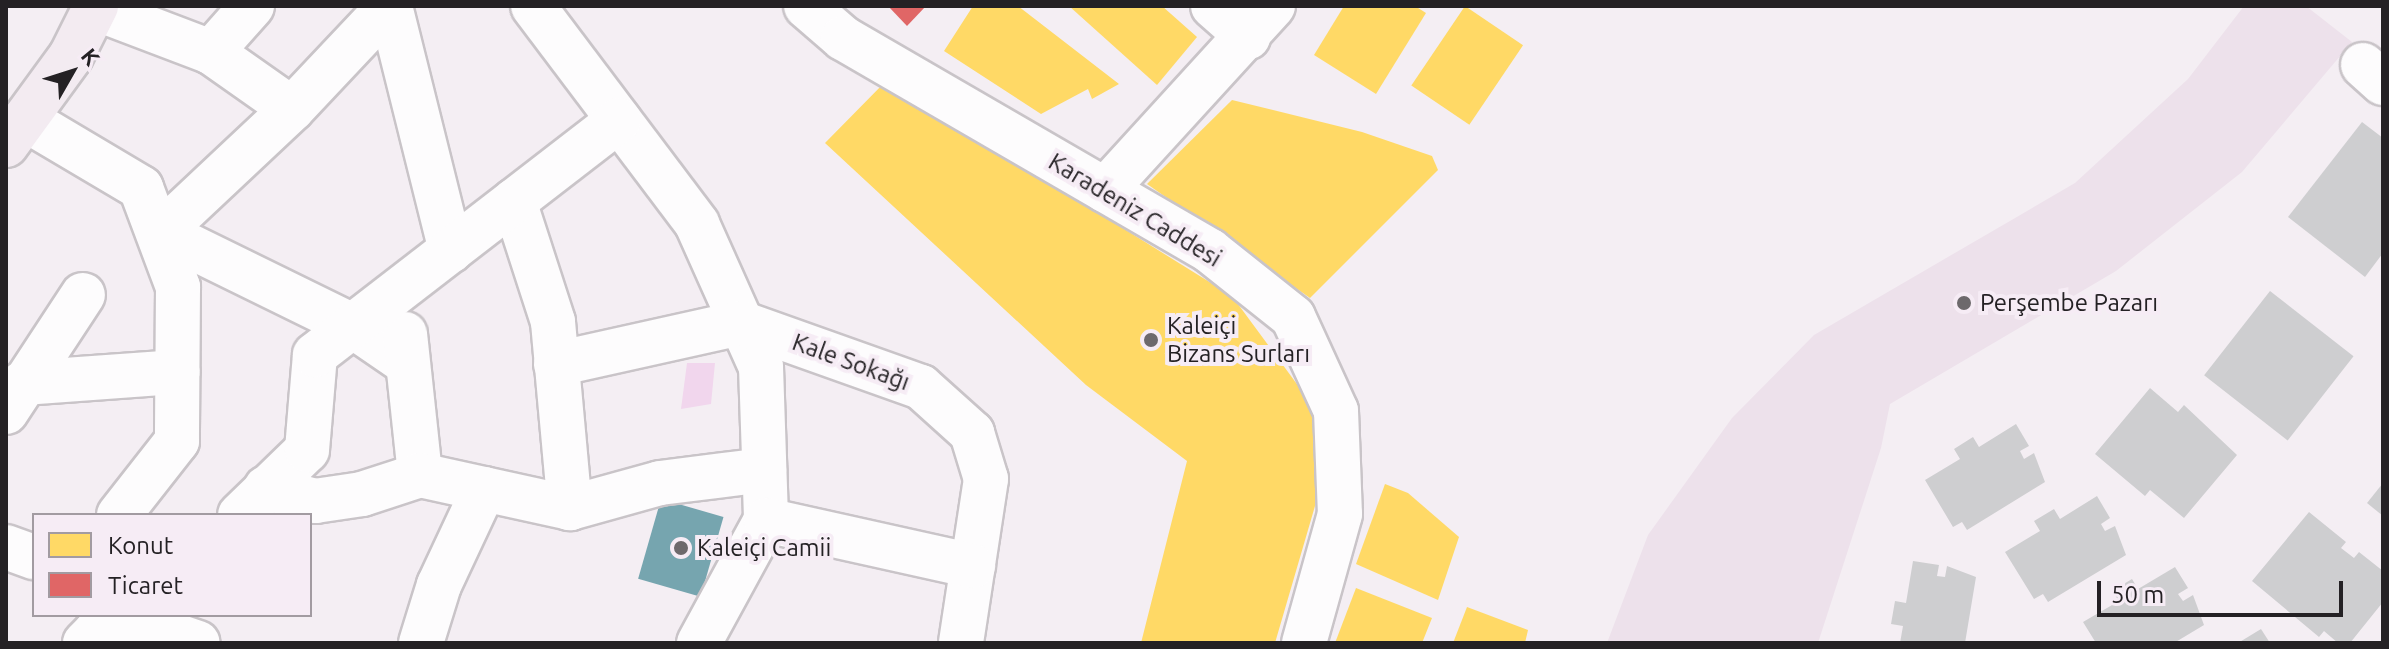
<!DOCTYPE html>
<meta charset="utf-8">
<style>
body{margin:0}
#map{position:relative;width:2389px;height:649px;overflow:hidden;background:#f4eef3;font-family:Ubuntu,sans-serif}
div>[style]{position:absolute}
.built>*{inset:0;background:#ede1eb}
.green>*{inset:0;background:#f1d6ed}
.homes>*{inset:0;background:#ffd966;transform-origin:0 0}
.shops>*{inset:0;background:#e06666}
.public>*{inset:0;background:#76a5af;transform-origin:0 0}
.building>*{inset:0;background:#ceced0;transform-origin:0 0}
.roads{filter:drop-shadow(2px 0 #c9c4c8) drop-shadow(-2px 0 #c9c4c8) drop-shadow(0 2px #c9c4c8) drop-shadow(0 -2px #c9c4c8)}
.minor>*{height:44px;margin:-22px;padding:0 22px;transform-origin:22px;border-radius:22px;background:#fdfcfd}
.major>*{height:44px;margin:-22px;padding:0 22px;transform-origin:22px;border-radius:22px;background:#f3ebf1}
.dots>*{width:22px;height:22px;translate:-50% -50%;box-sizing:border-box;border:4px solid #f6ecf5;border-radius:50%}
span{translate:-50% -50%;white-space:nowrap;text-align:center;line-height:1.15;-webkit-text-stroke:8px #f6ecf5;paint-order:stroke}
.street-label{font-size:24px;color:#242124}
.poi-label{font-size:24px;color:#242124}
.left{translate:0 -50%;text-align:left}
.frame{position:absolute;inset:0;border:8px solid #242124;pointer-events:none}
.legend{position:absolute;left:32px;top:513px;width:280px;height:104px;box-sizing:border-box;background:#f6ecf5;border:2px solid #a29ba1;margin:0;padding:10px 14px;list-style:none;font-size:24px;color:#242124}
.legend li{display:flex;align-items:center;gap:16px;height:40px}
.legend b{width:40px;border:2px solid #a29ba1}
.north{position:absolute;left:32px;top:32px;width:80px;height:80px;-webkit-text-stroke:6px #f6ecf5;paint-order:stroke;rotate:51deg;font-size:22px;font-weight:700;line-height:32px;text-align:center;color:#242124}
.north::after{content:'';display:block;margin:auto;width:28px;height:36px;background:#242124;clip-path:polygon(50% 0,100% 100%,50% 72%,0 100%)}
.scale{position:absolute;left:2097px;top:581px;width:246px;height:36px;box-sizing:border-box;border:4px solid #242124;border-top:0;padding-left:10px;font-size:24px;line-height:28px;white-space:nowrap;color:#242124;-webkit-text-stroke:6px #f6ecf5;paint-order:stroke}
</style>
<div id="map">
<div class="built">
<div style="clip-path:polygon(2244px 6px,2306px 6px,2352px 42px,2242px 172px,2116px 271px,1890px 404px,1881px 448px,1818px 643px,1607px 643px,1648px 535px,1732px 418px,1814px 335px,2075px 183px,2188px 79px)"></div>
</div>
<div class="green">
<div style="clip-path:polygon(687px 363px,715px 363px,711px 404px,681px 409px)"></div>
</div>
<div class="homes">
<div style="clip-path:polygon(973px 6px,1018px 6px,1119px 84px,1092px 99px,1088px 89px,1041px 114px,944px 51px)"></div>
<div style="clip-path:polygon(1069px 6px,1162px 6px,1197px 37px,1157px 85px)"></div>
<div style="clip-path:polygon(1344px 6px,1415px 6px,1426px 13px,1376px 94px,1314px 55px)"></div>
<div style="left:1465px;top:6px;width:70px;height:96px;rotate:34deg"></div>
<div style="clip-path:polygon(886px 81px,1232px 296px,1316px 410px,1315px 506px,1275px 643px,1141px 643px,1187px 461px,1086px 385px,825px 143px)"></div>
<div style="clip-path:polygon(1232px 100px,1362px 132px,1432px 156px,1438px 170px,1310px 298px,1147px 184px)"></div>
<div style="clip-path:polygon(1385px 484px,1408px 493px,1459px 537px,1438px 600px,1356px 564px)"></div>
<div style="clip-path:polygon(1356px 588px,1432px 618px,1422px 643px,1335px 643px)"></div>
<div style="clip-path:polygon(1467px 607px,1528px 630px,1525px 643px,1453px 643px)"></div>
</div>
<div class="shops">
<div style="clip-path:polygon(888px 6px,926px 6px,907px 26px)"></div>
</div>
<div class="public">
<div style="left:661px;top:499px;width:65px;height:83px;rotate:16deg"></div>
</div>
<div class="building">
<div style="clip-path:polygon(2362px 122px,2383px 138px,2383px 253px,2365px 277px,2288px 217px)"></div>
<div style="left:2270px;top:291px;width:106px;height:107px;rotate:38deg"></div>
<div style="clip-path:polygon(2150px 388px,2178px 412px,2184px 405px,2237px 455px,2184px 518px,2150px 490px,2145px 496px,2095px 454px)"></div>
<div style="clip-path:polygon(2016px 424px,2029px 446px,2020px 451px,2024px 459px,2034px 453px,2045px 482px,1967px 530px,1962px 522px,1953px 527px,1925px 480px,1960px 459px,1954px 449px,1973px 437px,1979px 447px)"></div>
<div style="clip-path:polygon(2383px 483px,2383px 516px,2367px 503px)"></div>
<div style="clip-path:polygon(2097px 496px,2110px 518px,2101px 524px,2105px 531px,2115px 526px,2126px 555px,2048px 602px,2043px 594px,2034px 599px,2005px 552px,2040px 531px,2034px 521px,2054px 509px,2060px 519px)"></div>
<div style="clip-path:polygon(2309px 512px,2346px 542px,2341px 548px,2354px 558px,2359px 552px,2383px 571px,2383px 602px,2350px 643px,2338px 643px,2324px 631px,2319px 637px,2252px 581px)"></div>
<div style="clip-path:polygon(1913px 561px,1939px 565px,1937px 576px,1945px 577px,1947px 566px,1976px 577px,1965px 643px,1900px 643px,1903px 626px,1891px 624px,1895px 601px,1906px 603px)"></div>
<div style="clip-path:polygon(2175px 567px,2188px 588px,2178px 594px,2183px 601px,2193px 595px,2204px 625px,2174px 643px,2096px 643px,2083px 622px,2119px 601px,2112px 591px,2132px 579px,2138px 589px)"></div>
<div style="clip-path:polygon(2261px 629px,2270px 643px,2238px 643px)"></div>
</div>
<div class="roads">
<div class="minor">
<div style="left:252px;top:6px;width:62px;rotate:131.7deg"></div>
<div style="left:211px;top:52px;width:99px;rotate:35.1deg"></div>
<div style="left:389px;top:6px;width:141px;rotate:133.3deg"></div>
<div style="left:292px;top:109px;width:180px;rotate:136.8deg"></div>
<div style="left:161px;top:232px;width:214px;rotate:26.1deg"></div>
<div style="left:353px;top:326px;width:65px;rotate:34.4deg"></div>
<div style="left:390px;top:6px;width:252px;rotate:76deg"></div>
<div style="left:533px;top:6px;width:273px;rotate:53deg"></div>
<div style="left:697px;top:224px;width:157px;rotate:65.9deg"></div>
<div style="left:761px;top:367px;width:153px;rotate:88.1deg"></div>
<div style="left:766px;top:520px;width:140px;rotate:118.6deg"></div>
<div style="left:806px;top:6px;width:49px;rotate:40.9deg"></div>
<div style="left:843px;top:38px;width:424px;rotate:30.1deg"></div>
<div style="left:1210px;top:251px;width:106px;rotate:38.5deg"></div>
<div style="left:1293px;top:317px;width:103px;rotate:65.4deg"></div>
<div style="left:1336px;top:411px;width:103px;rotate:87.8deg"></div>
<div style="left:1340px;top:514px;width:134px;rotate:105.6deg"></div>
<div style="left:1213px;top:6px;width:47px;rotate:41.5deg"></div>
<div style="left:95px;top:8px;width:124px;rotate:20.8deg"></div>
<div style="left:2363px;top:65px;width:27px;rotate:42deg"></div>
<div style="left:25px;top:119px;width:135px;rotate:30.7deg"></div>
<div style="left:141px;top:188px;width:106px;rotate:69.5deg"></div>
<div style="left:178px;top:287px;width:154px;rotate:90.4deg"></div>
<div style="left:177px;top:441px;width:94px;rotate:128.1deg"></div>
<div style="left:1105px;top:190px;width:249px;rotate:-47.6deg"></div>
<div style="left:514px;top:201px;width:127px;rotate:72.1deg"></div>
<div style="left:553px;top:322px;width:187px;rotate:84.8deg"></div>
<div style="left:405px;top:334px;width:142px;rotate:83.9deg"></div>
<div style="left:556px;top:364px;width:189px;rotate:-12.5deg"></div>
<div style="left:741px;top:323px;width:191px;rotate:19.6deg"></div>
<div style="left:921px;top:387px;width:69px;rotate:42deg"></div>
<div style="left:972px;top:433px;width:48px;rotate:73.1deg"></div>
<div style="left:986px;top:479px;width:166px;rotate:98.7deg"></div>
<div style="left:23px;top:383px;width:155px;rotate:-4.1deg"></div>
<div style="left:6px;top:412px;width:140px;rotate:-56.7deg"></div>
<div style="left:266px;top:488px;width:51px;rotate:14.9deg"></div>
<div style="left:315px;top:501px;width:48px;rotate:-8.5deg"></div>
<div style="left:362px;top:494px;width:61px;rotate:-18.1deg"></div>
<div style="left:420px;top:475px;width:154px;rotate:12.4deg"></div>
<div style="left:570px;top:508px;width:93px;rotate:-15.5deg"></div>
<div style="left:660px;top:483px;width:105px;rotate:-7.1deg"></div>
<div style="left:240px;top:515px;width:93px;rotate:-44.1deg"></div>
<div style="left:307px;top:450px;width:95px;rotate:-85.2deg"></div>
<div style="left:315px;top:355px;width:384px;rotate:-37.7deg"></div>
<div style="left:766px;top:520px;width:212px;rotate:12.5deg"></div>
<div style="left:6px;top:547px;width:30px;rotate:20deg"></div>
<div style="left:154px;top:628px;width:46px;rotate:18.8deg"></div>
<div style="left:85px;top:643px;width:14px;rotate:-45deg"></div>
<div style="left:95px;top:633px;width:57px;rotate:-18.4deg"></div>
<div style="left:421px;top:643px;width:61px;rotate:-72.8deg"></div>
<div style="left:439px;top:585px;width:106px;rotate:-64.9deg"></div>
</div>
<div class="major">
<div style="left:6px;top:145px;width:110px;rotate:-53.9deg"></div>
<div style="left:71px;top:56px;width:56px;rotate:-63.4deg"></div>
</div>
</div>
<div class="dots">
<div style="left:1964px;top:303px;background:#6d696c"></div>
<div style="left:1151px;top:340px;background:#6d696c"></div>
<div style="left:681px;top:548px;background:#6d696c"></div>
</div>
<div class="street-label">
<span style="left:1135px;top:210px;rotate:31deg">Karadeniz Caddesi</span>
<span style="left:851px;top:362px;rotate:20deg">Kale Sokağı</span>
</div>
<div class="poi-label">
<span class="left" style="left:1980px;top:303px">Perşembe Pazarı</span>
<span class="left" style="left:1167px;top:340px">Kaleiçi<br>Bizans Surları</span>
<span class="left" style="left:697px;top:548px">Kaleiçi Camii</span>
</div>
<div class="frame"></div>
<ul class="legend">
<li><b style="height:22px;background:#ffd966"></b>Konut</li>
<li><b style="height:22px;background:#e06666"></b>Ticaret</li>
</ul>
<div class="north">K</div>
<div class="scale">50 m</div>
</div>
